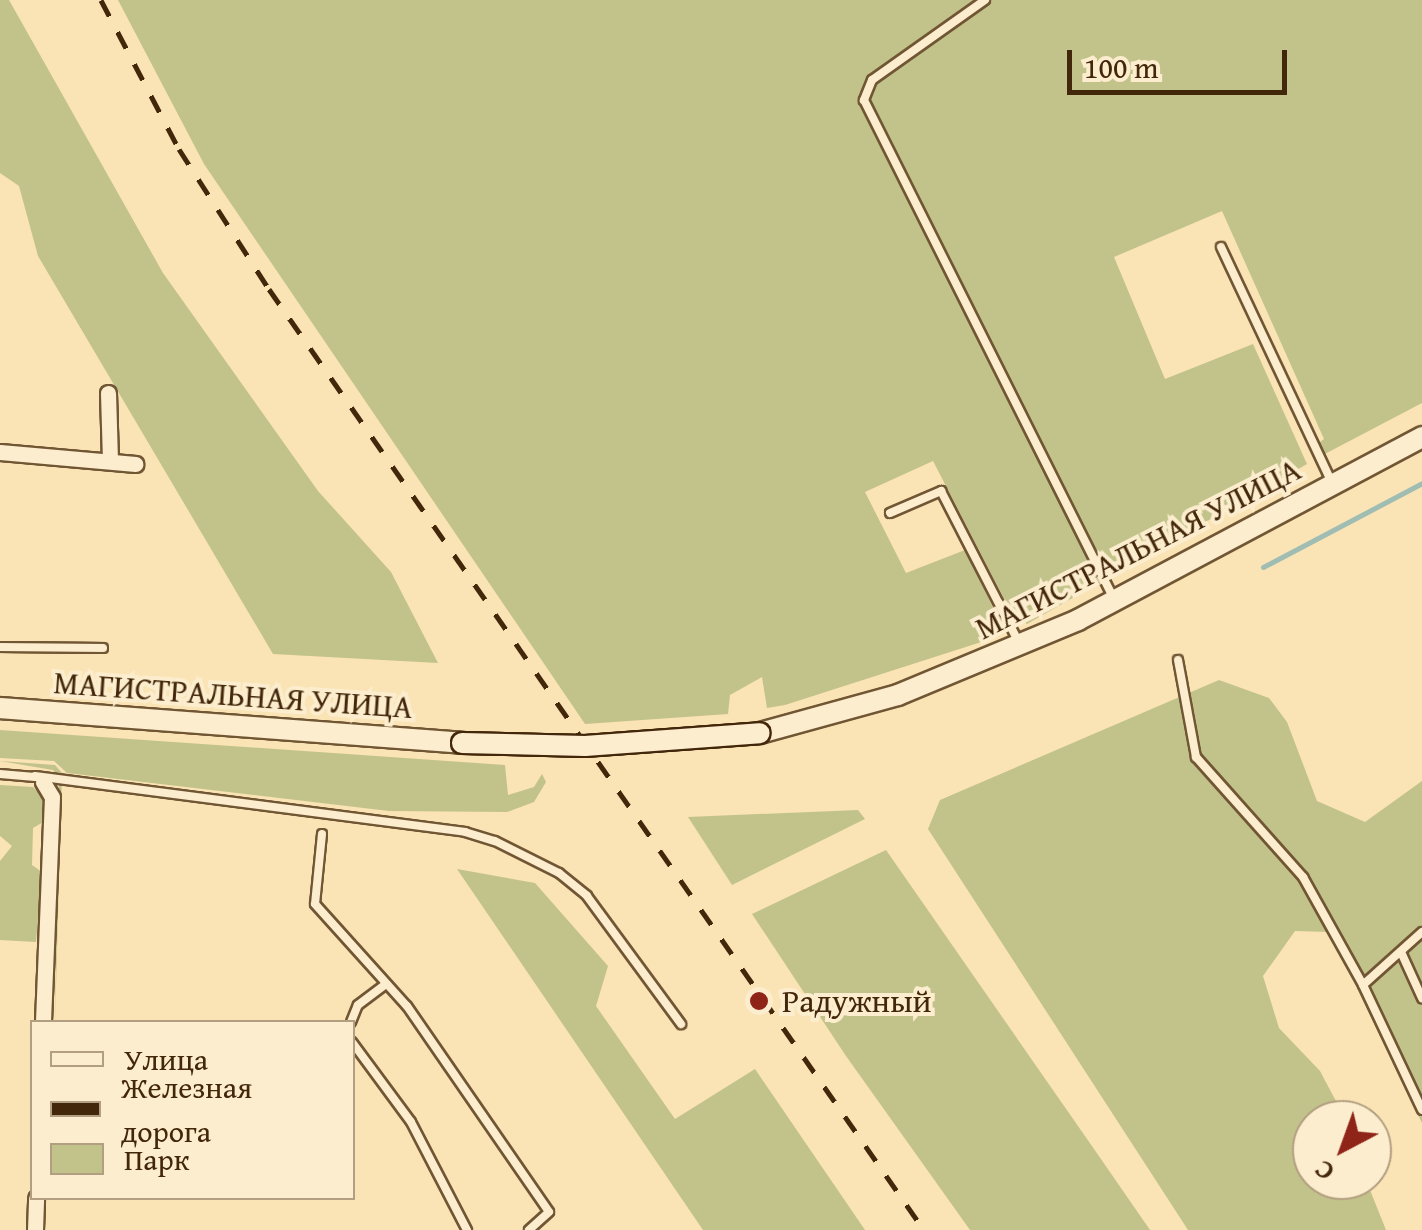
<!DOCTYPE html>
<meta charset="utf-8">
<style>
body{margin:0}
#map{position:relative;width:1422px;height:1230px;overflow:hidden;background:#fae3b4;font-family:"Gentium Book Plus",serif}
div>[style]{position:absolute}
.green>*{inset:0;background:#c2c38a}
.stream>*{height:5px;margin:-2.5px;padding:0 2.5px;transform-origin:2.5px;border-radius:2.5px;background:#9fbdb2}
.roads{filter:drop-shadow(2px 0 #715634) drop-shadow(-2px 0 #715634) drop-shadow(0 2px #715634) drop-shadow(0 -2px #715634)}
.lane>*{height:8px;margin:-4px;padding:0 4px;transform-origin:4px;border-radius:4px;background:#fcedce}
.street>*{height:15px;margin:-7.5px;padding:0 7.5px;transform-origin:7.5px;border-radius:7.5px;background:#fcedce}
.secondary>*{height:20px;margin:-10px;padding:0 10px;transform-origin:10px;border-radius:10px;background:#fcedce}
.rail>*{height:5px;margin-top:-2.5px;transform-origin:0;background:repeating-linear-gradient(90deg,#43270a 0 18px,transparent 0 36px)}
.bridges{filter:drop-shadow(2px 0 #43270a) drop-shadow(-2px 0 #43270a) drop-shadow(0 2px #43270a) drop-shadow(0 -2px #43270a)}
.secondary-bridge>*{height:20px;margin:-10px;padding:0 10px;transform-origin:10px;border-radius:10px;background:#fcedce}
.dots>*{width:28px;height:28px;translate:-50% -50%;box-sizing:border-box;border:5px solid #fcedce;border-radius:50%}
span{translate:-50% -50%;white-space:nowrap;text-align:center;line-height:1.15;-webkit-text-stroke:8px #fcedce;paint-order:stroke}
.street-label{font-size:32px;color:#43270a}
.poi-label{font-size:32px;color:#43270a}
.left{translate:0 -50%;text-align:left}
.legend{position:absolute;left:30px;top:1020px;width:325px;height:180px;box-sizing:border-box;background:#fcedce;border:2px solid #b29e80;margin:0;padding:12px 18px;list-style:none;font-size:30px;color:#43270a}
.legend li{display:flex;align-items:center;gap:20px;height:50px}
.legend b{width:50px;border:2px solid #b29e80}
.north{position:absolute;left:1292px;top:1100px;width:100px;height:100px;box-sizing:border-box;background:#fcedce;border:2px solid #b29e80;border-radius:50%;rotate:221deg;font-size:28px;font-weight:700;line-height:40px;text-align:center;color:#43270a}
.north::after{content:'';display:block;margin:auto;width:35px;height:45px;background:#8f2418;clip-path:polygon(50% 0,100% 100%,50% 72%,0 100%)}
.scale{position:absolute;left:1067px;top:50px;width:220px;height:45px;box-sizing:border-box;border:5px solid #43270a;border-top:0;padding-left:12px;font-size:30px;line-height:35px;white-space:nowrap;color:#43270a;-webkit-text-stroke:8px #fcedce;paint-order:stroke}
</style>
<div id="map">
<div class="green">
<div style="clip-path:polygon(0 0,9px 0,163px 273px,318px 491px,391px 572px,438px 663px,273px 654px,38px 256px,19px 186px,0 173px)"></div>
<div style="clip-path:polygon(118px 0,1422px 0,1422px 403px,1321px 456px,1316px 445px,1324px 439px,1222px 211px,1114px 257px,1165px 379px,1253px 344px,1307px 464px,1027px 624px,1012px 614px,933px 461px,865px 492px,906px 573px,965px 550px,999px 620px,1000px 636px,785px 705px,767px 708px,762px 677px,730px 695px,728px 714px,585px 724px,204px 164px)"></div>
<div style="clip-path:polygon(1219px 680px,1269px 698px,1287px 722px,1317px 801px,1365px 822px,1422px 781px,1422px 1123px,1330px 932px,1295px 931px,1263px 976px,1279px 1028px,1320px 1071px,1346px 1120px,1312px 1120px,1312px 1180px,1366px 1180px,1386px 1230px,1188px 1230px,928px 829px,940px 800px)"></div>
<div style="clip-path:polygon(0 730px,505px 765px,508px 795px,534px 787px,542px 774px,546px 782px,534px 802px,507px 812px,389px 811px,67px 773px,54px 761px,0 758px)"></div>
<div style="clip-path:polygon(0 761px,55px 765px,62px 773px,55px 1022px,59px 779px,53px 770px)"></div>
<div style="clip-path:polygon(0 785px,33px 787px,46px 801px,45px 821px,33px 828px,32px 865px,42px 872px,36px 942px,0 940px,0 861px,12px 846px,0 836px)"></div>
<div style="clip-path:polygon(858px 810px,865px 819px,732px 885px,688px 817px)"></div>
<div style="clip-path:polygon(886px 850px,1094px 1149px,1150px 1230px,970px 1230px,846px 1056px,752px 914px)"></div>
<div style="clip-path:polygon(457px 869px,535px 883px,608px 966px,596px 1006px,675px 1119px,755px 1069px,865px 1230px,703px 1230px)"></div>
</div>
<div class="stream">
<div style="left:1263px;top:567px;width:180px;rotate:-27.8deg"></div>
</div>
<div class="roads">
<div class="lane">
<div style="left:985px;top:0;width:138px;rotate:144.7deg"></div>
<div style="left:872px;top:80px;width:22px;rotate:112deg"></div>
<div style="left:864px;top:100px;width:556px;rotate:63.39deg"></div>
<div style="left:1221px;top:247px;width:261px;rotate:64.8deg"></div>
<div style="left:890px;top:513px;width:56px;rotate:-23.3deg"></div>
<div style="left:941px;top:491px;width:171px;rotate:62.8deg"></div>
<div style="left:0;top:647px;width:103px;rotate:0.6deg"></div>
<div style="left:1178px;top:660px;width:99px;rotate:79.5deg"></div>
<div style="left:1196px;top:757px;width:161px;rotate:48.3deg"></div>
<div style="left:1303px;top:877px;width:124px;rotate:60.9deg"></div>
<div style="left:0;top:774px;width:35px;rotate:5deg"></div>
<div style="left:35px;top:776px;width:434px;rotate:7.4deg"></div>
<div style="left:465px;top:832px;width:31px;rotate:17deg"></div>
<div style="left:495px;top:841px;width:72px;rotate:26.6deg"></div>
<div style="left:559px;top:873px;width:36px;rotate:39deg"></div>
<div style="left:587px;top:896px;width:159px;rotate:53.7deg"></div>
<div style="left:322px;top:834px;width:70px;rotate:95.7deg"></div>
<div style="left:315px;top:904px;width:137px;rotate:48deg"></div>
<div style="left:407px;top:1006px;width:250px;rotate:55.4deg"></div>
<div style="left:549px;top:1212px;width:27px;rotate:138deg"></div>
<div style="left:1422px;top:932px;width:79px;rotate:138.1deg"></div>
<div style="left:1363px;top:985px;width:138px;rotate:64.7deg"></div>
<div style="left:1401px;top:952px;width:51px;rotate:65.5deg"></div>
<div style="left:351px;top:1022px;width:18px;rotate:-68deg"></div>
<div style="left:358px;top:1005px;width:35px;rotate:-37deg"></div>
<div style="left:352px;top:1042px;width:99px;rotate:53.6deg"></div>
<div style="left:411px;top:1122px;width:122px;rotate:62.6deg"></div>
</div>
<div class="street">
<div style="left:108px;top:393px;width:67px;rotate:88.3deg"></div>
<div style="left:0;top:452px;width:136px;rotate:5.1deg"></div>
<div style="left:43px;top:782px;width:17px;rotate:59deg"></div>
<div style="left:52px;top:797px;width:225px;rotate:92.3deg"></div>
<div style="left:35px;top:1230px;width:32px;rotate:-88deg"></div>
</div>
<div class="secondary">
<div style="left:0;top:708px;width:463px;rotate:4.3deg"></div>
<div style="left:760px;top:733px;width:143px;rotate:-15.4deg"></div>
<div style="left:898px;top:695px;width:195px;rotate:-22.6deg"></div>
<div style="left:1078px;top:620px;width:390px;rotate:-28deg"></div>
</div>
</div>
<div class="rail">
<div style="left:101px;top:0;width:168px;rotate:62.4deg"></div>
<div style="left:179px;top:149px;width:166px;rotate:57.3deg"></div>
<div style="left:269px;top:289px;width:1147px;rotate:55.16deg"></div>
</div>
<div class="bridges">
<div class="secondary-bridge">
<div style="left:462px;top:743px;width:123px;rotate:1.4deg"></div>
<div style="left:585px;top:746px;width:175px;rotate:-4.2deg"></div>
</div>
</div>
<div class="dots">
<div style="left:759px;top:1001px;background:#8f2418"></div>
</div>
<div class="street-label">
<span style="left:1138px;top:549px;rotate:-27deg">МАГИСТРАЛЬНАЯ УЛИЦА</span>
<span style="left:233px;top:695px;rotate:4deg">МАГИСТРАЛЬНАЯ УЛИЦА</span>
</div>
<div class="poi-label">
<span class="left" style="left:782px;top:1001px">Радужный</span>
</div>
<ul class="legend">
<li><b style="height:12px;background:#fcedce"></b>Улица</li>
<li><b style="height:12px;background:#43270a"></b>Железная дорога</li>
<li><b style="height:28px;background:#c2c38a"></b>Парк</li>
</ul>
<div class="north">С</div>
<div class="scale">100 m</div>
</div>
